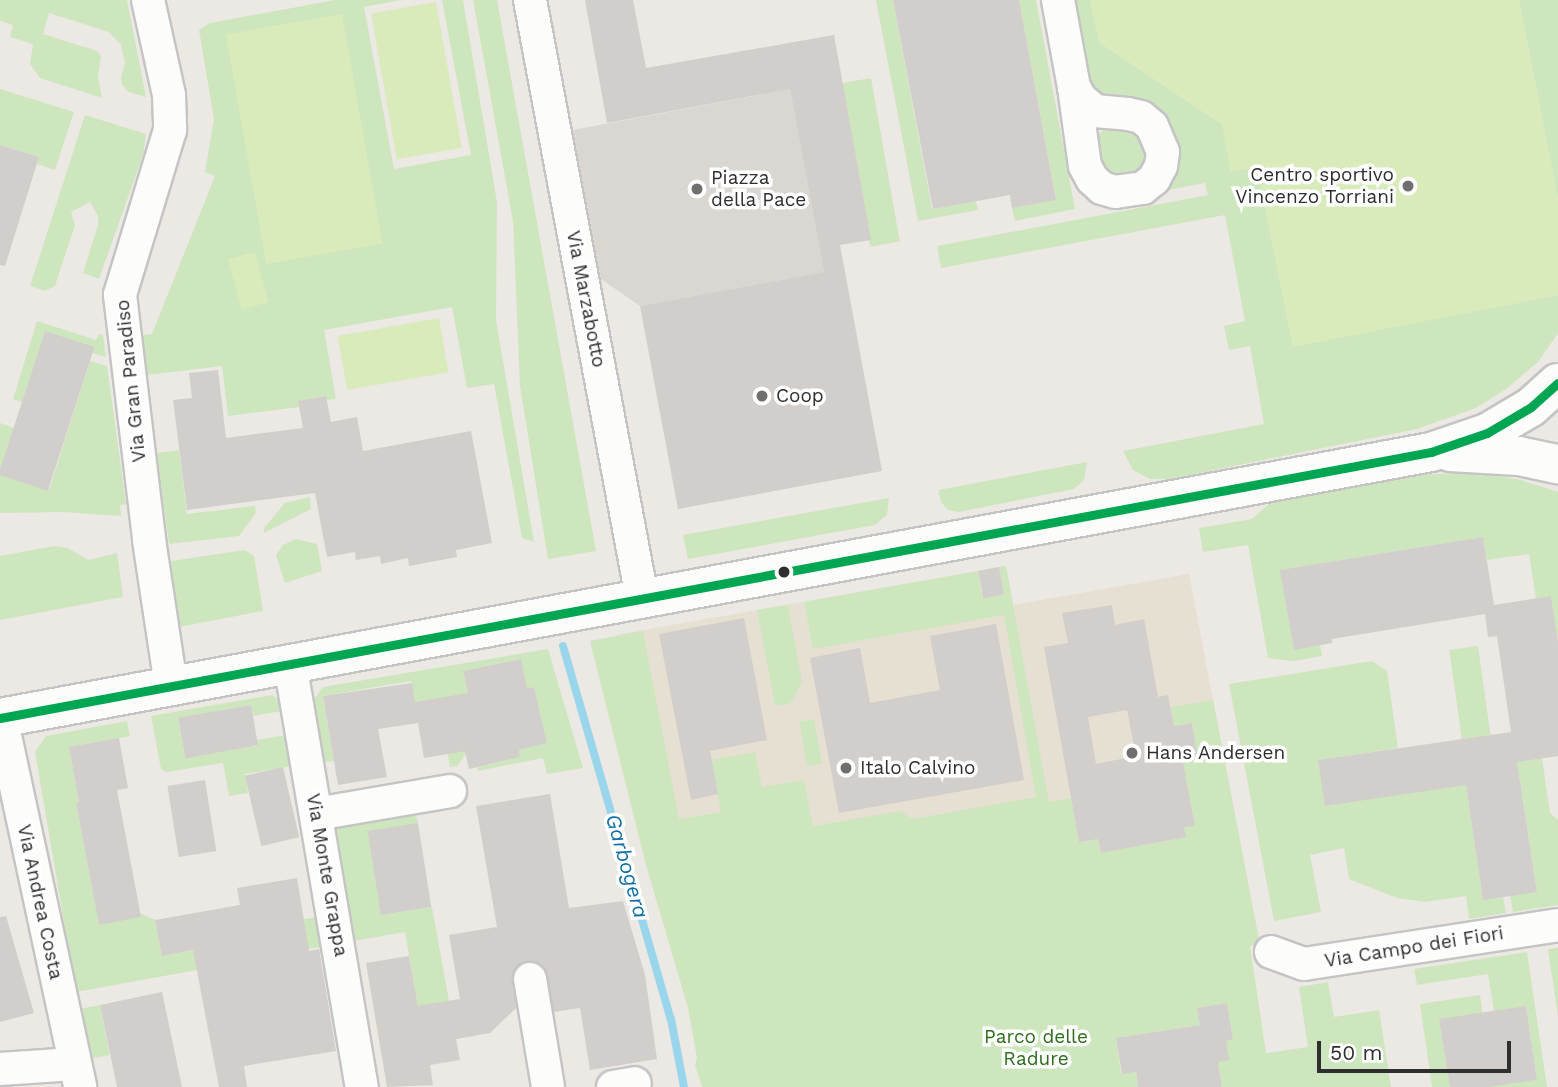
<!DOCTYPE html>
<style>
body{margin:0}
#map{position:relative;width:1558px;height:1087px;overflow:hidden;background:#ece8e4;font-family:"Work Sans",sans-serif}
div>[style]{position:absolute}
.education>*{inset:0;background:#e6e0d3}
.green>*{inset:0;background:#cee6be;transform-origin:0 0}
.pitch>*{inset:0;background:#d9eabb;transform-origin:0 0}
.plaza>*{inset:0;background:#dad6d2}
.stream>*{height:8px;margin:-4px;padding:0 4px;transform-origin:4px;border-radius:4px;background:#99d6ec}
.building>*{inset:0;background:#d1cecb;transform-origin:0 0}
.roads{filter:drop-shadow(2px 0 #c5c4c5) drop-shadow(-2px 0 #c5c4c5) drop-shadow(0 2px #c5c4c5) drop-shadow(0 -2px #c5c4c5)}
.minor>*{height:32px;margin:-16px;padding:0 16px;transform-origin:16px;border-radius:16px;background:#fcfcfb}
.tertiary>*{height:38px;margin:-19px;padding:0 19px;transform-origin:19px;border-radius:19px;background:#fcfcfb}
.bus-1>*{height:9px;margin:-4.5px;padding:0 4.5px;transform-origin:4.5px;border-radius:4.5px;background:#00a651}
.dots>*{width:19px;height:19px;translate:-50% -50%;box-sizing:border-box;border:4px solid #fff;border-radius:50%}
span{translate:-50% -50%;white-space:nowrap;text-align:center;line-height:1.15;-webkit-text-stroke:7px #fff;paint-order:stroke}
.poi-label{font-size:19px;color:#2e2e2e}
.right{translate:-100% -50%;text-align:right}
.left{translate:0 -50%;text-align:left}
.street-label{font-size:19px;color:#2e2e2e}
.park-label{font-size:19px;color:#2c6e1b}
.water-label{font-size:21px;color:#0d6fa3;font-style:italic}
.scale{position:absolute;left:1317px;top:1041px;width:194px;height:32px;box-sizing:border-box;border:4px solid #2e2e2e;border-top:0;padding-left:9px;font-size:21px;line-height:24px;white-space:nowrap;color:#2e2e2e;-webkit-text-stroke:5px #fff;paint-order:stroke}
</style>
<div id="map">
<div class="education">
<div style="clip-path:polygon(1006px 566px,1013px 605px,1189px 574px,1260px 945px,1156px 958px,732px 1087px,615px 635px)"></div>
</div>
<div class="green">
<div style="clip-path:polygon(0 0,127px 0,146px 97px,129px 92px,122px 85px,121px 77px,125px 63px,121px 45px,109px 32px,49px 13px,43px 34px,97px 51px,101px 56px,98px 76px,102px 98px,40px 78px,30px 64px,33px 44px,10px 37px,13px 25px,0 21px)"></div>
<div style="clip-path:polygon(335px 0,401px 0,364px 7px,394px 169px,471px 155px,442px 0,463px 0,497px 202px,496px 320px,534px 542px,522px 538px,494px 384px,467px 388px,452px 307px,324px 330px,336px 399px,327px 400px,325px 396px,299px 401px,299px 407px,228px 416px,222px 366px,147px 375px,142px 335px,152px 334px,215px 176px,205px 172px,214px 119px,199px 30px,210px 23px)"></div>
<div style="clip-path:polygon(473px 0,497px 0,596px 551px,548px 559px,520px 386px,513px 221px)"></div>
<div style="clip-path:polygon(876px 0,893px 0,932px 209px,976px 201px,978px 210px,918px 221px)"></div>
<div style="clip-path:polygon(1019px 0,1036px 0,1075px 209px,1015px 221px,1012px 208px,1056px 199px)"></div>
<div style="clip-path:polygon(1072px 0,1090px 0,1099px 42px,1222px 124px,1231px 171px,1257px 166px,1293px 346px,1558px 295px,1558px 333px,1538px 362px,1506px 389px,1476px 408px,1417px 429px,1170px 479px,1150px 479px,1133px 470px,1123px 451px,1264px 424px,1250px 346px,1229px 350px,1224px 326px,1245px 321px,1225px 215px,941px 268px,937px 246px,1208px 195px,1205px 183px,1147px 194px,1168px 169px,1115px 106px,1089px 87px)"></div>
<div style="clip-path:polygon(1519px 0,1558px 0,1558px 200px)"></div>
<div style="left:871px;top:78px;width:166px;height:30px;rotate:80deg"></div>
<div style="clip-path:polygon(0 89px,74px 112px,55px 170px,37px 164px,39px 157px,0 145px)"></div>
<div style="clip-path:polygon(85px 115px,146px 134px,143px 155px,99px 279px,83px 273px,98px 225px,98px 216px,90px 202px,71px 212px,75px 225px,55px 286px,45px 291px,30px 286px)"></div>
<div style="clip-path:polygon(1106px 126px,1146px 131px,1148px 173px,1107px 181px,1093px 142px)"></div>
<div style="clip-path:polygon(37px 321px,96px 340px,99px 334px,103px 335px,106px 357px,92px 353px,94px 347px,45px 332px,22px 402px,13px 399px)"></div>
<div style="clip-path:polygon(90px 361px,107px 366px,126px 504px,120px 505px,121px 516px,63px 512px,0 513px,0 475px,49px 490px)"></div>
<div style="clip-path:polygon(0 423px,14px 428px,0 472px)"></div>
<div style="clip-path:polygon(179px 450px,187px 514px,255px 506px,256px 513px,239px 536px,169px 544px,157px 453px)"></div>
<div style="clip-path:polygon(1087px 462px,1084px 480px,1074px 489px,959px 512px,948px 510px,941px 502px,938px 490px)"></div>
<div style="clip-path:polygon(1473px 472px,1521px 480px,1558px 492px,1558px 642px,1551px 597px,1536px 599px,1529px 554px,1487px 560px,1483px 537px,1281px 570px,1294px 649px,1320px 645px,1322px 656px,1293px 661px,1268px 658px,1248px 545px,1203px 552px,1199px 528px,1252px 519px,1270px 503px,1419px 475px)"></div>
<div style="clip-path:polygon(310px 497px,311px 509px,264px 533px,264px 528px,285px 503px)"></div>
<div style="clip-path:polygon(889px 498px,887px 515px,875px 525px,688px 559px,683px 535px)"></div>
<div style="clip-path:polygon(296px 539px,317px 544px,322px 571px,285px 583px,276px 555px,283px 545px)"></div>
<div style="clip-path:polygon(54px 546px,68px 548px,88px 560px,117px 553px,123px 597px,0 620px,0 556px)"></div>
<div style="clip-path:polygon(245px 550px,254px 556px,263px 611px,179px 627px,171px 561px)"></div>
<div style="clip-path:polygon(1006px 566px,1049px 802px,1071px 798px,1079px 842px,1098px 839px,1101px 853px,1186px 837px,1184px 827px,1195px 825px,1182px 757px,1197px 754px,1192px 723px,1174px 726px,1171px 707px,1213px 700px,1260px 945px,1250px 946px,1266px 1053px,1308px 1047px,1299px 987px,1328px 982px,1334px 1017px,1379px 1010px,1391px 1087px,1222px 1087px,1218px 1062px,1226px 1041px,1233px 1040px,1227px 1003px,1198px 1008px,1200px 1025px,1116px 1038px,1121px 1073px,1136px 1072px,1138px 1087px,702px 1087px,695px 1065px,697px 1058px,688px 1008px,646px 865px,590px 641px,643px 631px,679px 819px,721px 812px,711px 760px,755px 752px,762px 787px,804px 780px,813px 826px,900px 811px,912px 819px,1036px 797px,1004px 615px,813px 649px,804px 602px,978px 571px,982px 598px,1004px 595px,999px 567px)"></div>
<div style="clip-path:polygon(788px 605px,802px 682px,791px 703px,775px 706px,757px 610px)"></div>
<div style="left:1478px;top:646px;width:90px;height:29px;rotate:82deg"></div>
<div style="clip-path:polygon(548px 649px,583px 768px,547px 774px,543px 758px,478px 771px,478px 767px,520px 757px,519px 750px,547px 743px,534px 687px,527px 688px,520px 659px,463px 671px,472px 711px,466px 754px,457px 766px,450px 767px,439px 699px,415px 702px,411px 681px,323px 696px,334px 761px,324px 762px,314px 699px,323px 687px)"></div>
<div style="clip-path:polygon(1372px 661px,1387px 671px,1398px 748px,1319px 760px,1466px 785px,1483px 899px,1503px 897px,1506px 913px,1469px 919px,1466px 896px,1425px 902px,1397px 898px,1349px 879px,1344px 848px,1310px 855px,1321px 912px,1274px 921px,1229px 684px)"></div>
<div style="clip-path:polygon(272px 695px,279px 700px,282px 711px,253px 716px,251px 705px,178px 718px,185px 757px,258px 746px,257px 740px,286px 735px,292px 766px,245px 774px,248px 793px,229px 796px,223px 763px,166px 772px,161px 769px,151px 716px)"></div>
<div style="left:814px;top:719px;width:45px;height:15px;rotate:80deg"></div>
<div style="clip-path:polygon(127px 721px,130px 736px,69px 747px,79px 802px,76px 803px,99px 924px,140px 917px,140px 913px,155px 920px,162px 956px,226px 944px,230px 964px,76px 992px,35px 752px,46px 736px)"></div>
<div style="clip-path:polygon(1542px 758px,1550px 813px,1558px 820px,1558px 905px,1513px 912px,1510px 895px,1537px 891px,1517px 762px)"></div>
<div style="clip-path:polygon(415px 810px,418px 823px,368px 832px,382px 915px,432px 907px,453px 1023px,418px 1006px,405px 932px,354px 941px,334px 823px)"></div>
<div style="left:317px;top:917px;width:30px;height:40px;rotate:81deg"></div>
<div style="clip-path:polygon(1558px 948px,1558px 1017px,1548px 949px)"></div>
<div style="clip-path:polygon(1527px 952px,1547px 1087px,1482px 1087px,1537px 1080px,1526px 1006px,1494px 1011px,1488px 974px,1417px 985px,1414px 969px)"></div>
<div style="clip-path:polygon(1480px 995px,1483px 1017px,1439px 1019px,1450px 1087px,1432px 1087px,1420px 1004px)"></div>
<div style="left:100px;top:1005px;width:51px;height:20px;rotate:79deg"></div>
</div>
<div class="pitch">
<div style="clip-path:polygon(1090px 0,1519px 0,1558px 200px,1558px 295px,1293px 347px,1257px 167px,1231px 172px,1222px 124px,1099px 42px)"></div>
<div style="left:436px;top:2px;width:148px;height:66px;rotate:80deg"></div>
<div style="left:342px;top:14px;width:233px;height:118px;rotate:80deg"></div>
<div style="left:255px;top:252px;width:52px;height:28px;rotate:75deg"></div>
<div style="left:439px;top:318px;width:55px;height:103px;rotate:80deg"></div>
</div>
<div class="plaza">
<div style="clip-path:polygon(790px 89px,824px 272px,640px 306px,601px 279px,573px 130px)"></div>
</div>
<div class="stream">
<div style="left:563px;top:646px;width:388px;rotate:73.9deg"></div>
<div style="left:671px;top:1019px;width:69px;rotate:79.2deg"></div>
</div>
<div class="building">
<div style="clip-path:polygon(585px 0,633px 0,646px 68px,834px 35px,871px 240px,840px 245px,882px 471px,678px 509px,640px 306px,824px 272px,790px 89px,607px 123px)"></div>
<div style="clip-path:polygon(893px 0,1019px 0,1056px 200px,1012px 208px,1010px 195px,933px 209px)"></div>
<div style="clip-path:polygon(0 145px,39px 157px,5px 266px,0 265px)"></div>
<div style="left:45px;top:331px;width:52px;height:151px;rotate:18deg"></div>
<div style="clip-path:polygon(218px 370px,226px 438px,303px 428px,298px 401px,326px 396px,331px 422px,357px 417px,363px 451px,471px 431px,492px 543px,456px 550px,457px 557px,409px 566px,408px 558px,381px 564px,380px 556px,356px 560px,355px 552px,327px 557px,315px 493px,187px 510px,173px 400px,192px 398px,189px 373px)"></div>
<div style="clip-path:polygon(1483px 537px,1494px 605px,1551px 596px,1558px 642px,1558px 756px,1517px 762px,1537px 892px,1483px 900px,1466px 785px,1325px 806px,1318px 760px,1511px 732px,1497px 636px,1488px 637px,1485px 614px,1332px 639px,1332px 643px,1294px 650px,1280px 570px)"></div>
<div style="left:999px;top:567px;width:28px;height:21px;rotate:80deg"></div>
<div style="clip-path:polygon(evenodd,1112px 605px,1115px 625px,1144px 619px,1158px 697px,1168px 695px,1174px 726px,1192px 723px,1197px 754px,1182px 757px,1195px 826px,1184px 827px,1186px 837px,1101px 853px,1098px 839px,1079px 842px,1044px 647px,1068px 643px,1062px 613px,1112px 605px,1127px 710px,1136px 756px,1096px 764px,1088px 717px,1127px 710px)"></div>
<div style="clip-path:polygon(744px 618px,767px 740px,710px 751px,718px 794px,691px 800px,659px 634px)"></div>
<div style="clip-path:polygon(996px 624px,1024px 780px,839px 813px,810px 658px,860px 648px,870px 703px,940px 690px,930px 636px)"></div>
<div style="clip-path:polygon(521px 659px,527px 688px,534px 687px,547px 743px,519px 750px,520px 757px,469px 769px,465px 751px,424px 758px,418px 723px,378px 729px,387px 777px,338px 785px,323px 696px,412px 683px,415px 702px,468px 693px,463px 671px)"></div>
<div style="left:251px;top:705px;width:41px;height:74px;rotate:80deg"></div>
<div style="clip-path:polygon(119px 738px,128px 788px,117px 790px,141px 917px,99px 925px,76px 803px,79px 802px,69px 747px)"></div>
<div style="left:283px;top:767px;width:72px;height:39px;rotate:77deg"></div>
<div style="left:205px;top:780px;width:72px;height:38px;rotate:81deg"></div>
<div style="clip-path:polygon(550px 794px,569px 908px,623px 901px,645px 975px,657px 1059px,590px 1070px,580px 1008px,554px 1012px,545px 968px,537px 962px,528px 961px,519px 964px,513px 973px,516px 1008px,490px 1033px,456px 1039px,460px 1060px,430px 1065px,433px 1085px,387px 1087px,366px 963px,409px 956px,418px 1006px,460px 999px,449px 935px,497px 927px,476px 806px)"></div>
<div style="left:418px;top:823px;width:85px;height:51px;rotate:81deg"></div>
<div style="clip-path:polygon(297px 878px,309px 951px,319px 949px,336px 1051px,244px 1066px,247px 1087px,219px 1087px,193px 950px,162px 956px,155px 920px,240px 905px,237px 888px)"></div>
<div style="clip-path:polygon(6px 916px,34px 1013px,0 1022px,0 917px)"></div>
<div style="clip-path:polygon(162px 992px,182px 1087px,117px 1087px,100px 1005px)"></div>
<div style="clip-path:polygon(1227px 1003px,1233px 1040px,1226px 1041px,1229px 1060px,1218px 1062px,1222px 1087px,1138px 1087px,1136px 1072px,1122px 1074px,1116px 1038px,1200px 1025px,1197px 1008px)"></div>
<div style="clip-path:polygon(1526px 1006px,1537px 1080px,1488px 1087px,1450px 1087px,1439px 1019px)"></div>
</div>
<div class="roads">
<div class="minor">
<div style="left:148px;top:0;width:97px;rotate:77.5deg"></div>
<div style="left:169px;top:95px;width:35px;rotate:88deg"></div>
<div style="left:170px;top:130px;width:172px;rotate:106.9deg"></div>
<div style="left:120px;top:295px;width:247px;rotate:83.2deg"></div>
<div style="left:149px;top:540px;width:147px;rotate:81.4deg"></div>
<div style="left:530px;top:0;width:608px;rotate:79.39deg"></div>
<div style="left:1058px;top:0;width:88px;rotate:79.6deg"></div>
<div style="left:1074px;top:87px;width:13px;rotate:61deg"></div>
<div style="left:1080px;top:98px;width:20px;rotate:41deg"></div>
<div style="left:1095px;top:111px;width:33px;rotate:5deg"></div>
<div style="left:1128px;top:114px;width:13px;rotate:13deg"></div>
<div style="left:1141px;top:117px;width:14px;rotate:39deg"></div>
<div style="left:1152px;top:126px;width:28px;rotate:67deg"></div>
<div style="left:1163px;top:152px;width:14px;rotate:98deg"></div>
<div style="left:1161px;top:166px;width:15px;rotate:118deg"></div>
<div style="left:1154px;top:179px;width:14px;rotate:141deg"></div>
<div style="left:1143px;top:188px;width:28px;rotate:172deg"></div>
<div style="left:1115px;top:192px;width:14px;rotate:-163deg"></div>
<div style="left:1102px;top:188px;width:13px;rotate:-138deg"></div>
<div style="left:1092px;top:179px;width:15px;rotate:-118deg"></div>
<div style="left:1085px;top:166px;width:80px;rotate:-97.9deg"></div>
<div style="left:290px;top:663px;width:430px;rotate:80.4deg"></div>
<div style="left:1px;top:717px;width:378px;rotate:77.9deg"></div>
<div style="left:316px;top:814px;width:136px;rotate:-9.7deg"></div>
<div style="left:1271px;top:952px;width:35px;rotate:20deg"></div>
<div style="left:1304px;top:964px;width:257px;rotate:-8.7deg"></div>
<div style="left:530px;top:979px;width:109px;rotate:80.5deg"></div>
<div style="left:0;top:1069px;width:74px;rotate:-3.9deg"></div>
<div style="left:613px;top:1087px;width:22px;rotate:-10deg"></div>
</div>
<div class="tertiary">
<div style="left:1450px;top:452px;width:69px;rotate:3.3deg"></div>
<div style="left:1519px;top:456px;width:40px;rotate:12deg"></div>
<div style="left:0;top:718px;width:1456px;rotate:-10.53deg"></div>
<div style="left:1431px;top:452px;width:59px;rotate:-18.7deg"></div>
<div style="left:1487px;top:433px;width:51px;rotate:-30.6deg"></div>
<div style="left:1531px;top:407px;width:36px;rotate:-42deg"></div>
</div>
</div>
<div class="bus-1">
<div style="left:0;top:718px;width:1456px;rotate:-10.53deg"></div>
<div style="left:1431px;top:452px;width:59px;rotate:-18.7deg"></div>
<div style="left:1487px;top:433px;width:51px;rotate:-30.6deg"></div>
<div style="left:1531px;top:407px;width:36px;rotate:-42deg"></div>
</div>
<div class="dots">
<div style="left:1408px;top:186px;background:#706f6e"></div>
<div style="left:697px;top:189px;background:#706f6e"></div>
<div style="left:762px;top:396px;background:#706f6e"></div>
<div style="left:784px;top:572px;background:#2e2e2e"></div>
<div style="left:1132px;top:753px;background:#706f6e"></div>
<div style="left:846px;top:768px;background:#706f6e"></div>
</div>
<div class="poi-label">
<span class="right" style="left:1394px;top:186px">Centro sportivo<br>Vincenzo Torriani</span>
<span class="left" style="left:711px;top:189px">Piazza<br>della Pace</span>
<span class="left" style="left:776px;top:396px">Coop</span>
<span class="left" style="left:1146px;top:753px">Hans Andersen</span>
<span class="left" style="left:860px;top:768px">Italo Calvino</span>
</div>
<div class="street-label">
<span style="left:586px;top:299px;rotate:79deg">Via Marzabotto</span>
<span style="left:131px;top:381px;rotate:-96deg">Via Gran Paradiso</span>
<span style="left:327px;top:875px;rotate:80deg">Via Monte Grappa</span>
<span style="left:40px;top:902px;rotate:78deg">Via Andrea Costa</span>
<span style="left:1414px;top:947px;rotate:-9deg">Via Campo dei Fiori</span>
</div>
<div class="park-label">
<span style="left:1036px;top:1048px">Parco delle<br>Radure</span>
</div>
<div class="water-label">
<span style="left:627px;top:866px;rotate:74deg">Garbogera</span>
</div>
<div class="scale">50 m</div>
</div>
